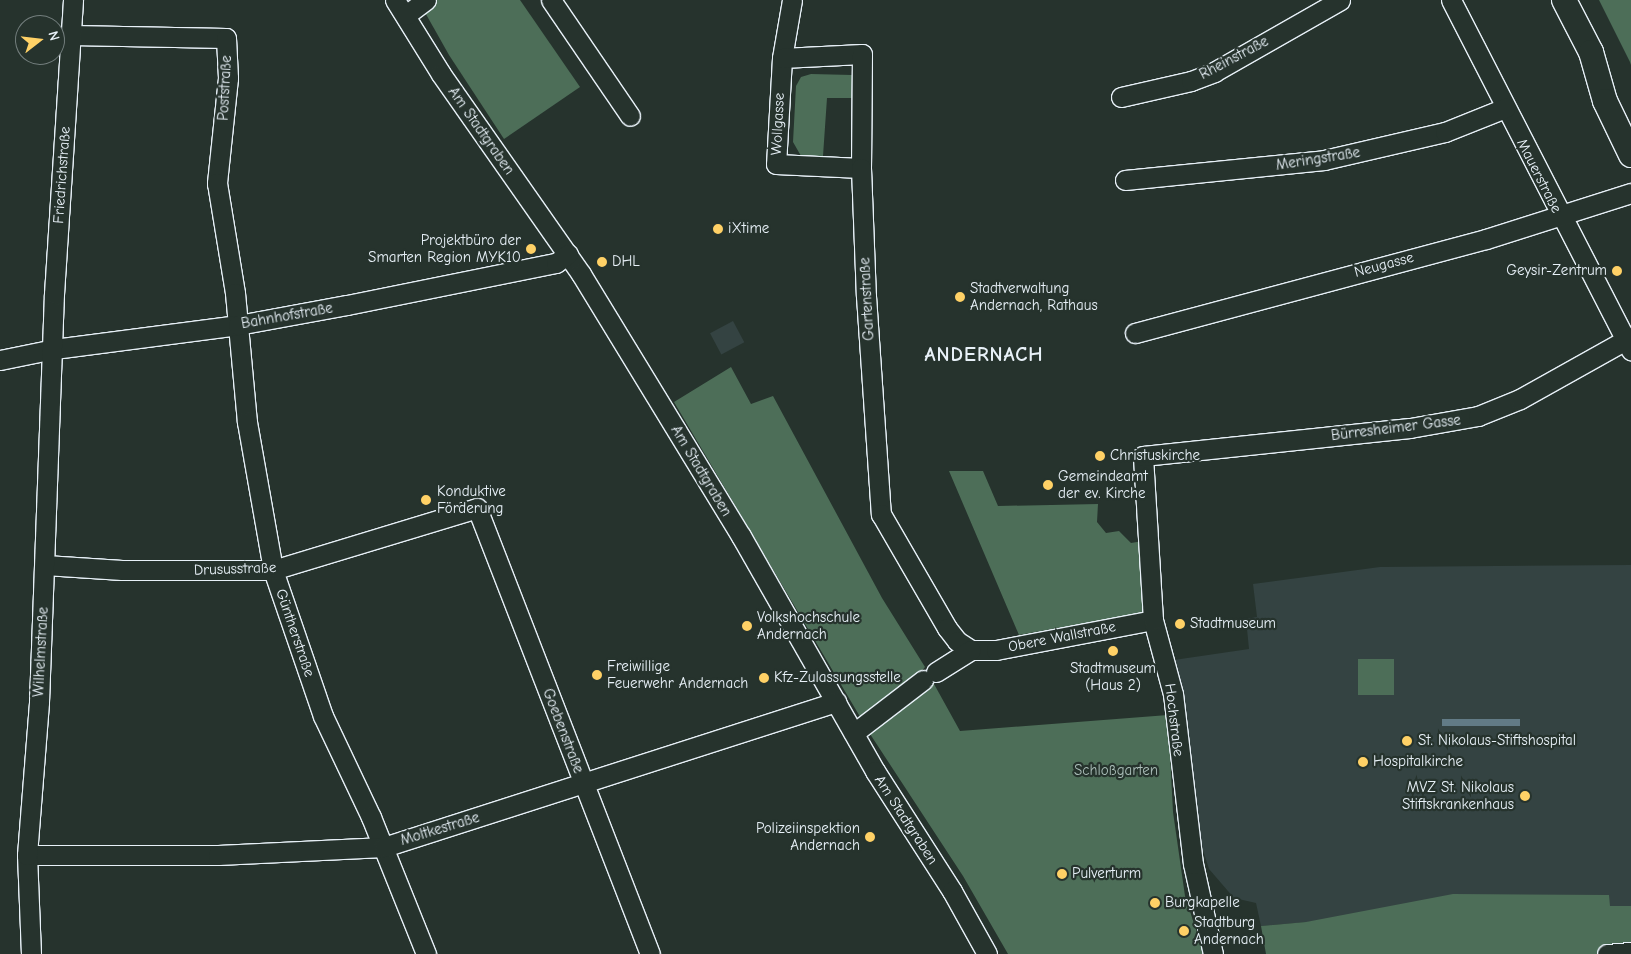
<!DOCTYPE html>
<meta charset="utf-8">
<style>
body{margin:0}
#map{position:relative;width:1631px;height:954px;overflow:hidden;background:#26332d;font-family:"Comic Neue",sans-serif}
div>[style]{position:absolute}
.built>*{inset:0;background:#344342;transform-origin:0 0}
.green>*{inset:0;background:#4d6e58;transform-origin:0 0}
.water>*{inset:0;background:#627b86;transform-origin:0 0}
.roads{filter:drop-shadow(1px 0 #e8f1f8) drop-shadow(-1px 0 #e8f1f8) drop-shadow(0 1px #e8f1f8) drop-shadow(0 -1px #e8f1f8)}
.minor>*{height:19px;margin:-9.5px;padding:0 9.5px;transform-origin:9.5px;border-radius:9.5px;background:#26332d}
.tertiary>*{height:24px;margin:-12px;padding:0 12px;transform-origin:12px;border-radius:12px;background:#26332d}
.dots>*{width:14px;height:14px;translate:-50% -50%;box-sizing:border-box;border:2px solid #26332d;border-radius:50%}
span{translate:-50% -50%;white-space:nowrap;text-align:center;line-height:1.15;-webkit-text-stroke:4.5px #26332d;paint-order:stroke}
.street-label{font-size:15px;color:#e8f1f8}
.poi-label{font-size:15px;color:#e8f1f8}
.left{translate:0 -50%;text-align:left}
.right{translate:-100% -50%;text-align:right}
.park-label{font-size:15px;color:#aabdb8}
.district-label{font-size:20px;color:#e8f1f8;font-weight:700;letter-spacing:1px}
.north{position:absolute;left:15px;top:15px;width:50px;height:50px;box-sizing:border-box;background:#26332d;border:1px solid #747f7e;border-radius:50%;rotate:74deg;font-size:14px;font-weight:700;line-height:20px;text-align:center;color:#e8f1f8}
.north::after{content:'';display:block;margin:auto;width:18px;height:22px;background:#ffd166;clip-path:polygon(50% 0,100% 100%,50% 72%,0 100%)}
</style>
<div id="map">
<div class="built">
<div style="left:733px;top:321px;width:24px;height:26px;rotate:62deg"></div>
<div style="clip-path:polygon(1631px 565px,1631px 906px,1609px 906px,1609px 896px,1261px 926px,1256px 903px,1234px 898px,1209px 869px,1194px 822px,1174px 660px,1249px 649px,1246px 619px,1257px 617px,1253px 584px,1380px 567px)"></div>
</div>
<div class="green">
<div style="clip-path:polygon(418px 0,520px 0,580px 87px,504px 139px,449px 55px)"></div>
<div style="clip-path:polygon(1599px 0,1631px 0,1631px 65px,1630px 62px)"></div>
<div style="clip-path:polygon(811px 74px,852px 75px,853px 98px,827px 98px,823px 156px,801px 156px,793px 142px,796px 86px,801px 77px)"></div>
<div style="clip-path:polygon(731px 367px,751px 404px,773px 396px,882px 598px,925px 667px,921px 672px,931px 684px,934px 684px,960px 731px,1168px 715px,1173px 812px,1185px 896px,1204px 954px,1008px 954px,963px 876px,872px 737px,674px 402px)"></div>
<div style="clip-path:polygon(949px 471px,983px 471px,998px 506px,1098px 504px,1097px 522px,1106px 533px,1119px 531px,1131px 543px,1143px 541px,1146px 612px,1019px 635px)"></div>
<div style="left:1358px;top:659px;width:36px;height:36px"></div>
<div style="clip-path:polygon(1453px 894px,1609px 895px,1610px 906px,1631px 906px,1631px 954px,1266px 954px,1261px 926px,1306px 922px)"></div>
</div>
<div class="water">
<div style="left:1442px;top:719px;width:78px;height:7px"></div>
</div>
<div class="roads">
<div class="minor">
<div style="left:395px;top:0;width:87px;rotate:58.1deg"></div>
<div style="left:441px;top:74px;width:244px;rotate:55deg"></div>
<div style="left:581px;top:274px;width:307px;rotate:58.6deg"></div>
<div style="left:741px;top:536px;width:271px;rotate:60.3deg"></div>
<div style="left:875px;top:771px;width:143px;rotate:57.3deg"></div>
<div style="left:952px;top:891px;width:72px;rotate:60.9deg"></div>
<div style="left:551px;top:0;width:140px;rotate:55.7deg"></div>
<div style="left:792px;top:0;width:59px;rotate:99.8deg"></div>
<div style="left:782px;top:58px;width:106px;rotate:93.2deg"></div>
<div style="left:776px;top:164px;width:85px;rotate:2.7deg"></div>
<div style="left:1451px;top:0;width:394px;rotate:62.8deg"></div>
<div style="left:406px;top:15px;width:25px;rotate:-37deg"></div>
<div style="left:71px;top:35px;width:155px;rotate:1.1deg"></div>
<div style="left:226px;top:38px;width:40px;rotate:87.1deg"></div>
<div style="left:228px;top:78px;width:106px;rotate:96deg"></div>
<div style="left:217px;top:183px;width:111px;rotate:80.7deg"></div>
<div style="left:235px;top:293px;width:130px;rotate:84.7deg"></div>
<div style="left:247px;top:422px;width:150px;rotate:80deg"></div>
<div style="left:273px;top:570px;width:154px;rotate:71.1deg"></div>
<div style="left:323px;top:716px;width:112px;rotate:64.6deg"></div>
<div style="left:371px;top:817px;width:148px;rotate:68.1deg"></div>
<div style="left:782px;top:58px;width:80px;rotate:-2.9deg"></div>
<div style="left:862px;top:54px;width:114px;rotate:90.5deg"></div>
<div style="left:861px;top:168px;width:128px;rotate:87.8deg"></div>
<div style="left:866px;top:296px;width:219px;rotate:86.1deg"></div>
<div style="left:881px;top:514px;width:132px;rotate:59.9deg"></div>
<div style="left:947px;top:628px;width:16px;rotate:52deg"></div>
<div style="left:957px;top:641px;width:17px;rotate:33deg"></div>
<div style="left:971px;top:650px;width:25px"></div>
<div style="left:996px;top:650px;width:160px;rotate:-10.8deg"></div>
<div style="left:1121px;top:97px;width:72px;rotate:-12.9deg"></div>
<div style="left:1191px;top:81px;width:25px;rotate:-21deg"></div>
<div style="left:1214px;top:72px;width:145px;rotate:-29.7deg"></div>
<div style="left:1125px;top:180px;width:200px;rotate:-5.7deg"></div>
<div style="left:1324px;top:160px;width:124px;rotate:-13deg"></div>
<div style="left:1445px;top:132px;width:65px;rotate:-21.8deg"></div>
<div style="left:1135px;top:333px;width:363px;rotate:-15deg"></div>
<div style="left:1486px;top:239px;width:152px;rotate:-17.6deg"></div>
<div style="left:0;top:360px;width:55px;rotate:-11.5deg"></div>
<div style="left:54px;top:349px;width:186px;rotate:-7.4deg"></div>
<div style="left:238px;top:325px;width:111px;rotate:-10.4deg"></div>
<div style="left:347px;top:305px;width:213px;rotate:-11.4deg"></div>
<div style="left:556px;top:263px;width:15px;rotate:-37deg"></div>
<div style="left:45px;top:565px;width:77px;rotate:3.7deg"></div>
<div style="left:122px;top:570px;width:151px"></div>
<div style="left:273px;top:570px;width:213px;rotate:-16.9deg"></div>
<div style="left:477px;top:508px;width:478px;rotate:68.8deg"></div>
<div style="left:936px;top:672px;width:41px;rotate:-32.2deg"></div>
<div style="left:854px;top:733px;width:87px;rotate:-37.5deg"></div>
<div style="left:27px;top:855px;width:191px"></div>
<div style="left:218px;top:855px;width:166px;rotate:-2.8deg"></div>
<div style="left:384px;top:847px;width:475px;rotate:-17.8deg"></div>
<div style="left:31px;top:954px;width:99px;rotate:-92.3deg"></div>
<div style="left:27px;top:855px;width:153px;rotate:-85.5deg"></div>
<div style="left:39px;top:702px;width:408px;rotate:-87.9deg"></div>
<div style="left:54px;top:294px;width:295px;rotate:-86.3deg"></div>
<div style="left:1213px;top:954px;width:92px;rotate:-102.5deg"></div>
<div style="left:1193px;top:864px;width:171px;rotate:-96.7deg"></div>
<div style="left:1173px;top:694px;width:77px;rotate:-105.1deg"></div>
<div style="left:1153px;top:620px;width:164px;rotate:-93.5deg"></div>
<div style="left:1143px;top:456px;width:268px;rotate:-6deg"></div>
<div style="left:1410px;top:428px;width:69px;rotate:-10deg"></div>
<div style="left:1478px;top:416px;width:45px;rotate:-22deg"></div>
<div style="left:1520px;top:399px;width:127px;rotate:-29.2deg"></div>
<div style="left:1607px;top:954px;width:24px;rotate:-5deg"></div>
</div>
<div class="tertiary">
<div style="left:1564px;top:0;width:59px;rotate:62.6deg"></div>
<div style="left:1591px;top:52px;width:51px;rotate:74.1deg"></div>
<div style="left:1605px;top:101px;width:60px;rotate:64.3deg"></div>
</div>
</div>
<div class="dots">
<div style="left:718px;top:229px;background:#ffd166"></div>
<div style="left:531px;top:249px;background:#ffd166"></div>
<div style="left:602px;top:262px;background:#ffd166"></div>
<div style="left:1617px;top:271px;background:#ffd166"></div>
<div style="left:960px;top:297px;background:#ffd166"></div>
<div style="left:1100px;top:456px;background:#ffd166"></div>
<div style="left:1048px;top:485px;background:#ffd166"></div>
<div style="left:426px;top:500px;background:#ffd166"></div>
<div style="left:1180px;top:624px;background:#ffd166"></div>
<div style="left:747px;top:626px;background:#ffd166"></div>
<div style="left:1113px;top:651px;background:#ffd166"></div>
<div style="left:597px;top:675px;background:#ffd166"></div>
<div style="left:764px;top:678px;background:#ffd166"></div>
<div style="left:1407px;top:741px;background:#ffd166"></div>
<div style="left:1363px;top:762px;background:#ffd166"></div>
<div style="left:1525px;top:796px;background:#ffd166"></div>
<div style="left:870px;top:837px;background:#ffd166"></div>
<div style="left:1062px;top:874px;background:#ffd166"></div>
<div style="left:1155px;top:903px;background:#ffd166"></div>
<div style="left:1184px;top:931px;background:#ffd166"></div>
</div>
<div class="street-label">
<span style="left:1234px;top:58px;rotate:-28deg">Rheinstraße</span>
<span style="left:225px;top:88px;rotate:-87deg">Poststraße</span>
<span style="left:778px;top:124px;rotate:-87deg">Wollgasse</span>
<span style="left:481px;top:131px;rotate:55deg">Am Stadtgraben</span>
<span style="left:1318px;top:159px;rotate:-9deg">Meringstraße</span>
<span style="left:62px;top:175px;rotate:-86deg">Friedrichstraße</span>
<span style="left:1539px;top:176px;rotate:63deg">Mauerstraße</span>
<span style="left:1384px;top:265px;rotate:-15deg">Neugasse</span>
<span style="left:867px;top:299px;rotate:-93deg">Gartenstraße</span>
<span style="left:287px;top:316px;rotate:-10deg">Bahnhofstraße</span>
<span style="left:1396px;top:428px;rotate:-7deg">Bürresheimer Gasse</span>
<span style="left:701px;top:471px;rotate:59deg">Am Stadtgraben</span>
<span style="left:235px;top:569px;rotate:-2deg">Drususstraße</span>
<span style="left:295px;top:633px;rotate:71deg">Güntherstraße</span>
<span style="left:1062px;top:637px;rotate:-11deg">Obere Wallstraße</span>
<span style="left:41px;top:652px;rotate:-87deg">Wilhelmstraße</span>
<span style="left:1174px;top:720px;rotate:83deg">Hochstraße</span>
<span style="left:563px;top:731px;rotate:69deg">Goebenstraße</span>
<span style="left:906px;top:820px;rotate:57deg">Am Stadtgraben</span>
<span style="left:440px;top:829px;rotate:-17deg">Moltkestraße</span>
</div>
<div class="poi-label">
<span class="left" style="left:728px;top:229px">iXtime</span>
<span class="right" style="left:521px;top:249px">Projektbüro der<br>Smarten Region MYK10</span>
<span class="left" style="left:612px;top:262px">DHL</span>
<span class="right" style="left:1607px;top:271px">Geysir-Zentrum</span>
<span class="left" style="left:970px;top:297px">Stadtverwaltung<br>Andernach, Rathaus</span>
<span class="left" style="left:1110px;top:456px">Christuskirche</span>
<span class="left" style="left:1058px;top:485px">Gemeindeamt<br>der ev. Kirche</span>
<span class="left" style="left:437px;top:500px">Konduktive<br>Förderung</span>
<span class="left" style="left:757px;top:626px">Volkshochschule<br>Andernach</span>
<span class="left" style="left:1190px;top:624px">Stadtmuseum</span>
<span class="left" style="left:607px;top:675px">Freiwillige<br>Feuerwehr Andernach</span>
<span style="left:1113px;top:677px">Stadtmuseum<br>(Haus 2)</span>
<span class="left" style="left:774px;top:678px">Kfz-Zulassungsstelle</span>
<span class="left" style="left:1418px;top:741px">St. Nikolaus-Stiftshospital</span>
<span class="left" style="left:1373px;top:762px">Hospitalkirche</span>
<span class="right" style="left:1514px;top:796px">MVZ St. Nikolaus<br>Stiftskrankenhaus</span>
<span class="right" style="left:860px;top:837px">Polizeiinspektion<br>Andernach</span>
<span class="left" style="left:1072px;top:874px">Pulverturm</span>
<span class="left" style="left:1165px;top:903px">Burgkapelle</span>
<span class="left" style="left:1194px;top:931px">Stadtburg<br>Andernach</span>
</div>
<div class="park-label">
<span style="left:1116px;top:771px">Schloßgarten</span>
</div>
<div class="district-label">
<span style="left:984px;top:354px">ANDERNACH</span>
</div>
<div class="north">N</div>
</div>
